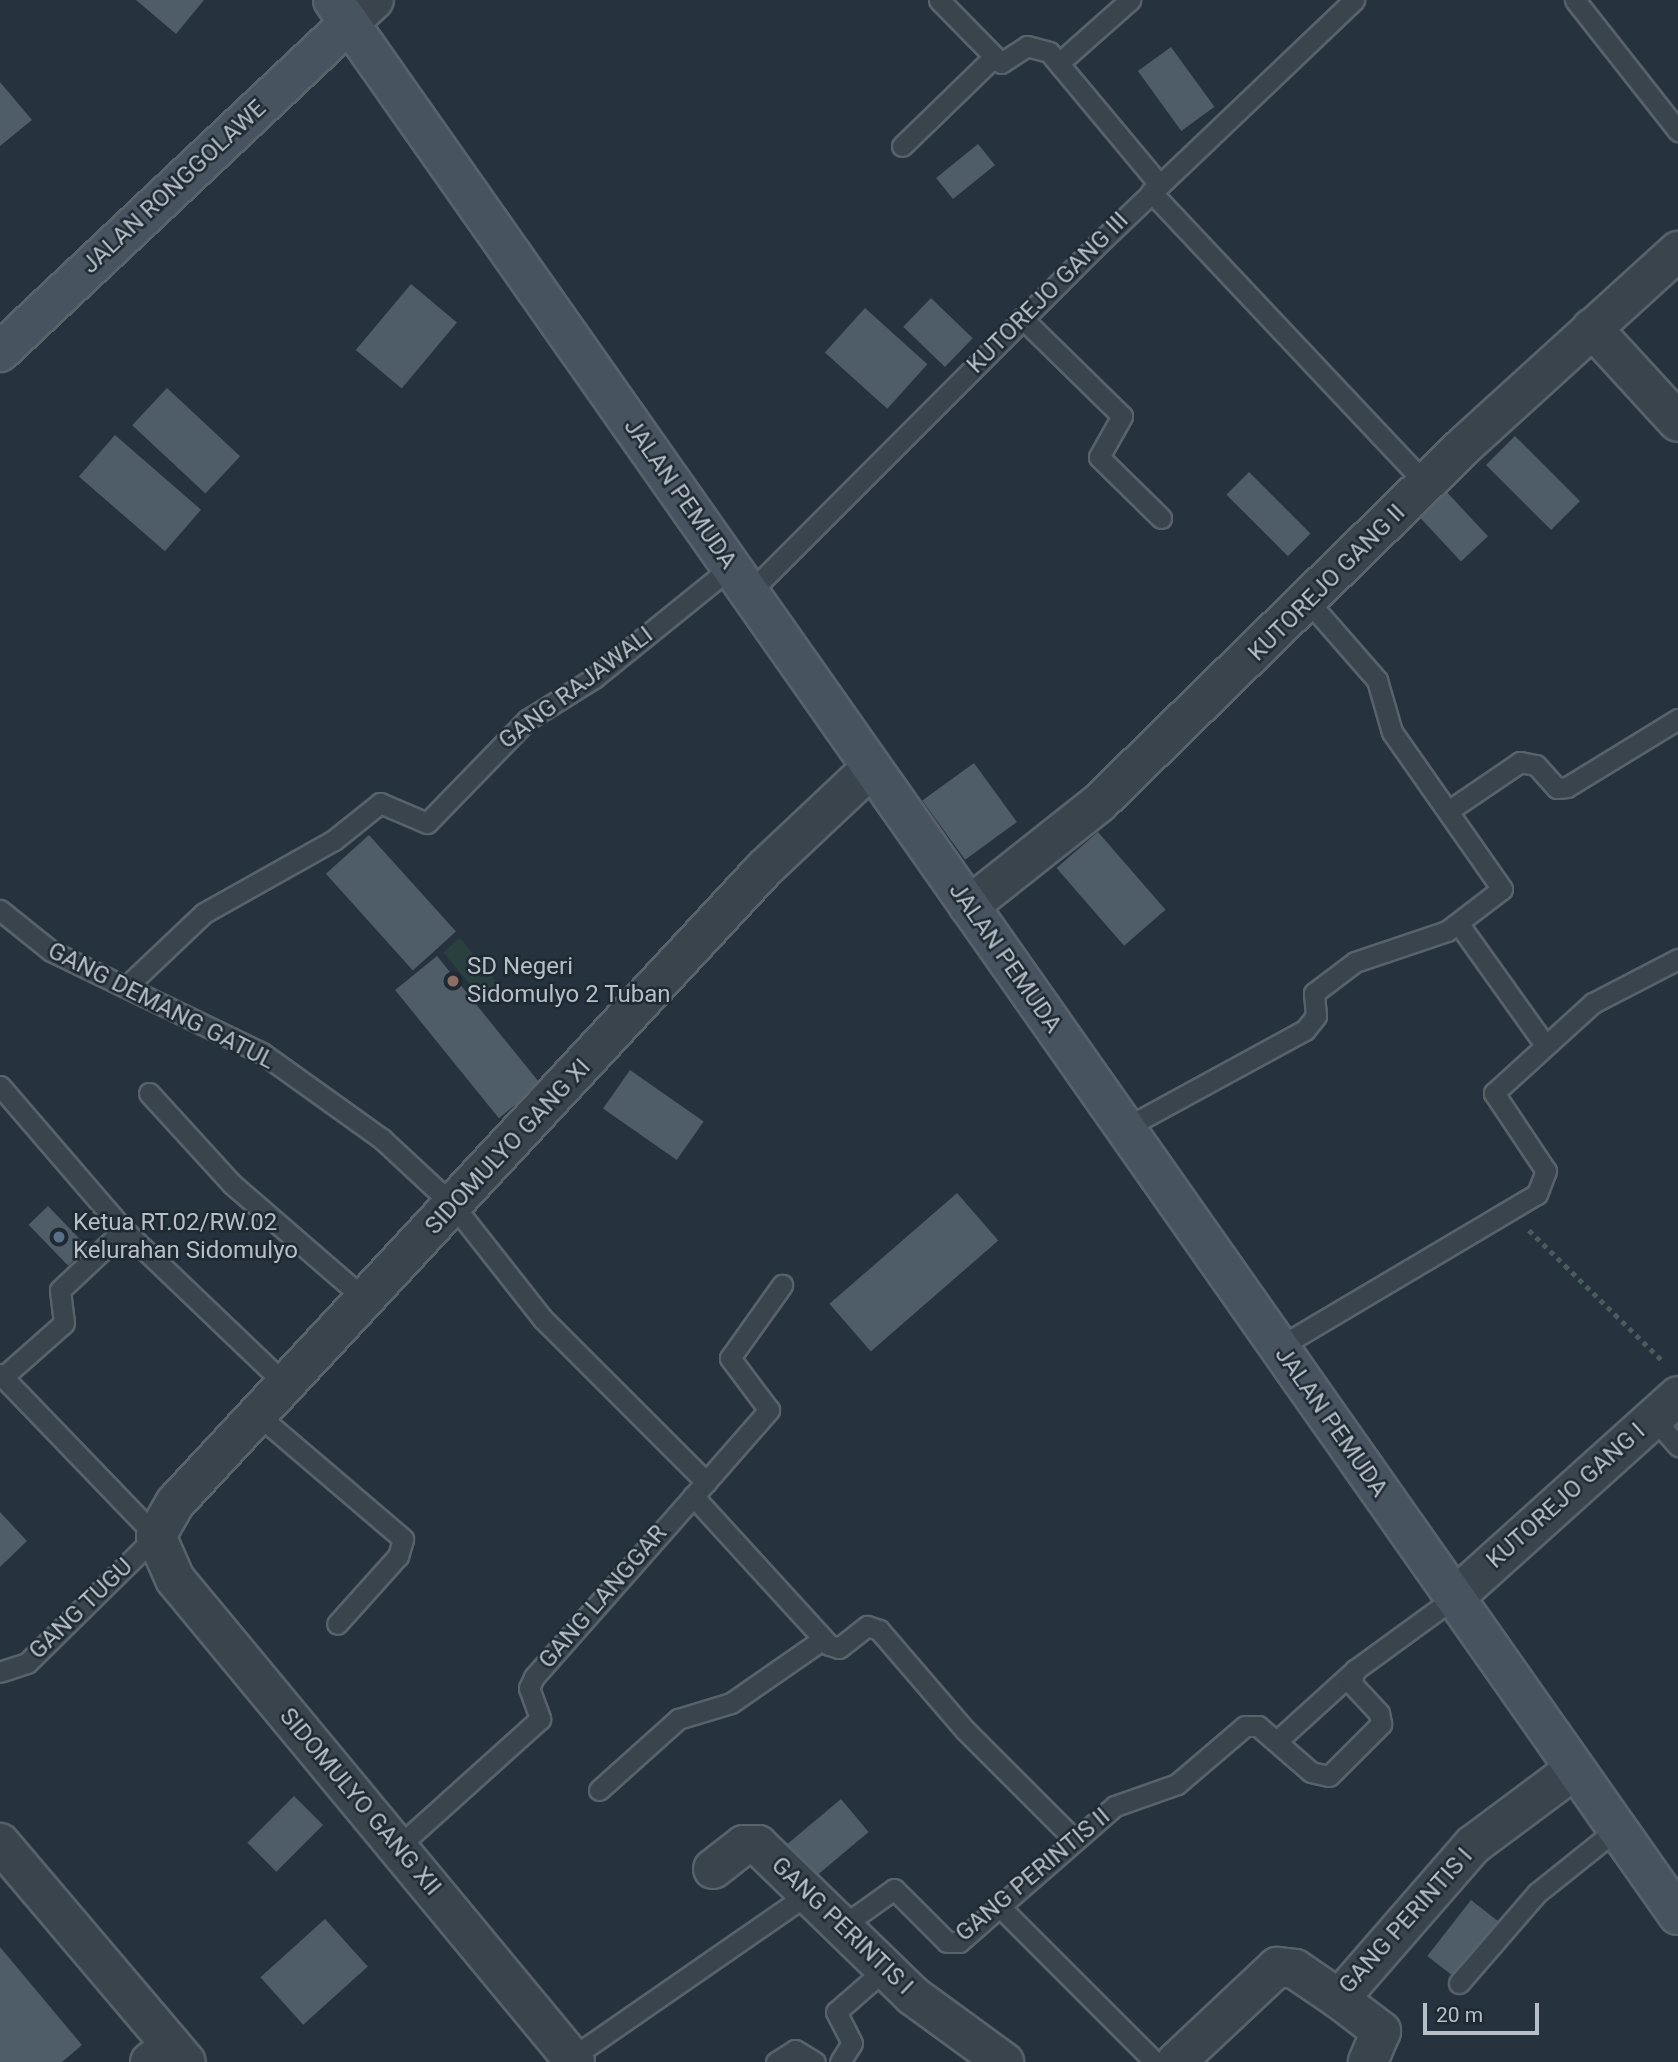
<!DOCTYPE html>
<style>
body{margin:0}
#map{position:relative;width:1678px;height:2062px;overflow:hidden;background:#26323d;font-family:Roboto,sans-serif}
div>[style]{position:absolute}
.green>*{inset:0;background:#29403f;transform-origin:0 0}
.building>*{inset:0;background:#4f5d68;transform-origin:0 0}
.path>*{height:4.5px;margin-top:-2.25px;transform-origin:0;background:repeating-linear-gradient(90deg,#485c5d 0 5px,transparent 0 10px)}
.roads{filter:drop-shadow(2px 0 #58626b) drop-shadow(-2px 0 #58626b) drop-shadow(0 2px #58626b) drop-shadow(0 -2px #58626b)}
.service>*{height:19px;margin:-9.5px;padding:0 9.5px;transform-origin:9.5px;border-radius:9.5px;background:#3a444d}
.minor>*{height:38px;margin:-19px;padding:0 19px;transform-origin:19px;border-radius:19px;background:#3a444d}
.tertiary>*{height:38px;margin:-19px;padding:0 19px;transform-origin:19px;border-radius:19px;background:#3a444d}
.secondary>*{height:38px;margin:-19px;padding:0 19px;transform-origin:19px;border-radius:19px;background:#485360}
.dots>*{width:19px;height:19px;translate:-50% -50%;box-sizing:border-box;border:4px solid #1f2932;border-radius:50%}
span{translate:-50% -50%;white-space:nowrap;text-align:center;line-height:1.15;-webkit-text-stroke:5px #1f2932;paint-order:stroke}
.street-label{font-size:24px;color:#b6bfc8}
.poi-label{font-size:24px;color:#b6bfc8}
.left{translate:0 -50%;text-align:left}
.scale{position:absolute;left:1423px;top:2003px;width:116px;height:32px;box-sizing:border-box;border:4px solid #b6bfc8;border-top:0;padding-left:9px;font-size:21px;line-height:24px;white-space:nowrap;color:#b6bfc8;-webkit-text-stroke:5px #1f2932;paint-order:stroke}
</style>
<div id="map">
<div class="green">
<div style="left:460px;top:938px;width:62px;height:22px;rotate:50deg"></div>
</div>
<div class="building">
<div style="clip-path:polygon(136px 0,204px 0,176px 34px)"></div>
<div style="left:1171px;top:47px;width:74px;height:41px;rotate:54deg"></div>
<div style="clip-path:polygon(0 82px,32px 120px,0 146px)"></div>
<div style="left:978px;top:144px;width:27px;height:54px;rotate:51deg"></div>
<div style="left:411px;top:284px;width:60px;height:86px;rotate:40deg"></div>
<div style="left:931px;top:298px;width:58px;height:40px;rotate:44deg"></div>
<div style="left:865px;top:308px;width:84px;height:60px;rotate:42deg"></div>
<div style="left:167px;top:388px;width:100px;height:51px;rotate:43deg"></div>
<div style="left:115px;top:435px;width:114px;height:55px;rotate:41deg"></div>
<div style="left:1515px;top:436px;width:92px;height:41px;rotate:45deg"></div>
<div style="left:1249px;top:472px;width:87px;height:32px;rotate:45deg"></div>
<div style="left:1443px;top:488px;width:66px;height:37px;rotate:47deg"></div>
<div style="left:974px;top:763px;width:73px;height:64px;rotate:54deg"></div>
<div style="left:1098px;top:832px;width:103px;height:55px;rotate:49deg"></div>
<div style="left:369px;top:835px;width:130px;height:58px;rotate:48deg"></div>
<div style="left:437px;top:956px;width:165px;height:54px;rotate:51deg"></div>
<div style="left:630px;top:1070px;width:90px;height:47px;rotate:35deg"></div>
<div style="left:957px;top:1193px;width:63px;height:169px;rotate:49deg"></div>
<div style="left:48px;top:1206px;width:57px;height:27px;rotate:46deg"></div>
<div style="clip-path:polygon(0 1512px,27px 1541px,0 1567px)"></div>
<div style="left:294px;top:1796px;width:41px;height:66px;rotate:45deg"></div>
<div style="left:841px;top:1799px;width:43px;height:72px;rotate:50deg"></div>
<div style="left:1471px;top:1900px;width:37px;height:71px;rotate:38deg"></div>
<div style="left:325px;top:1919px;width:64px;height:87px;rotate:48deg"></div>
<div style="clip-path:polygon(0 1947px,82px 2045px,62px 2062px,0 2062px)"></div>
</div>
<div class="path">
<div style="left:1529px;top:1230px;width:187px;rotate:44.4deg"></div>
</div>
<div class="roads">
<div class="service">
<div style="left:939px;top:0;width:88px;rotate:45.5deg"></div>
<div style="left:1001px;top:63px;width:31px;rotate:-33deg"></div>
<div style="left:1027px;top:46px;width:23px;rotate:15deg"></div>
<div style="left:1049px;top:52px;width:172px;rotate:50.2deg"></div>
<div style="left:1575px;top:0;width:167px;rotate:51.8deg"></div>
<div style="left:1060px;top:62px;width:94px;rotate:-41.5deg"></div>
<div style="left:902px;top:146px;width:128px;rotate:-44.1deg"></div>
<div style="left:1151px;top:192px;width:401px;rotate:46.7deg"></div>
<div style="left:1022px;top:318px;width:140px;rotate:44.4deg"></div>
<div style="left:1122px;top:416px;width:47px;rotate:119.3deg"></div>
<div style="left:1099px;top:457px;width:87px;rotate:44.5deg"></div>
<div style="left:749px;top:593px;width:496px;rotate:-45deg"></div>
<div style="left:1100px;top:242px;width:351px;rotate:-43.6deg"></div>
<div style="left:1448px;top:811px;width:87px;rotate:-34.2deg"></div>
<div style="left:1520px;top:762px;width:16px;rotate:11deg"></div>
<div style="left:1536px;top:765px;width:31px;rotate:48deg"></div>
<div style="left:1557px;top:788px;width:10px;rotate:-6deg"></div>
<div style="left:1567px;top:787px;width:130px;rotate:-31.5deg"></div>
<div style="left:0;top:910px;width:65px;rotate:38.8deg"></div>
<div style="left:51px;top:951px;width:234px;rotate:25.8deg"></div>
<div style="left:262px;top:1053px;width:148px;rotate:35.6deg"></div>
<div style="left:382px;top:1139px;width:98px;rotate:42.9deg"></div>
<div style="left:454px;top:1206px;width:144px;rotate:51.8deg"></div>
<div style="left:543px;top:1319px;width:231px;rotate:45deg"></div>
<div style="left:706px;top:1482px;width:260px;rotate:131.4deg"></div>
<div style="left:534px;top:1677px;width:12px;rotate:114deg"></div>
<div style="left:529px;top:1688px;width:33px;rotate:70deg"></div>
<div style="left:540px;top:1719px;width:191px;rotate:138deg"></div>
<div style="left:1458px;top:923px;width:150px;rotate:54.5deg"></div>
<div style="left:126px;top:987px;width:108px;rotate:-43.5deg"></div>
<div style="left:204px;top:913px;width:149px;rotate:-29.3deg"></div>
<div style="left:334px;top:840px;width:59px;rotate:-38.8deg"></div>
<div style="left:380px;top:803px;width:51px;rotate:23.1deg"></div>
<div style="left:427px;top:823px;width:144px;rotate:-45.8deg"></div>
<div style="left:527px;top:720px;width:79px;rotate:-32.1deg"></div>
<div style="left:594px;top:678px;width:176px;rotate:-39deg"></div>
<div style="left:0;top:1086px;width:190px;rotate:49.3deg"></div>
<div style="left:124px;top:1230px;width:224px;rotate:43.7deg"></div>
<div style="left:149px;top:1093px;width:123px;rotate:47.6deg"></div>
<div style="left:232px;top:1184px;width:177px;rotate:40.9deg"></div>
<div style="left:1125px;top:1128px;width:205px;rotate:-28.6deg"></div>
<div style="left:1305px;top:1030px;width:18px;rotate:-52deg"></div>
<div style="left:1316px;top:1016px;width:23px;rotate:-95deg"></div>
<div style="left:1314px;top:993px;width:51px;rotate:-37.1deg"></div>
<div style="left:1355px;top:962px;width:97px;rotate:-18.6deg"></div>
<div style="left:1447px;top:931px;width:69px;rotate:-37.4deg"></div>
<div style="left:1502px;top:889px;width:192px;rotate:-125deg"></div>
<div style="left:1392px;top:732px;width:54px;rotate:-106.1deg"></div>
<div style="left:1377px;top:680px;width:103px;rotate:-131.1deg"></div>
<div style="left:1279px;top:1347px;width:300px;rotate:-30.7deg"></div>
<div style="left:1537px;top:1194px;width:25px;rotate:-69deg"></div>
<div style="left:1546px;top:1171px;width:94px;rotate:-123.7deg"></div>
<div style="left:1494px;top:1093px;width:134px;rotate:-42.3deg"></div>
<div style="left:1593px;top:1003px;width:96px;rotate:-27.4deg"></div>
<div style="left:0;top:1374px;width:225px;rotate:46.1deg"></div>
<div style="left:156px;top:1536px;width:181px;rotate:135.4deg"></div>
<div style="left:27px;top:1663px;width:28px;rotate:162deg"></div>
<div style="left:3px;top:1377px;width:81px;rotate:-41.5deg"></div>
<div style="left:64px;top:1323px;width:33px;rotate:-97deg"></div>
<div style="left:60px;top:1290px;width:88px;rotate:-43.2deg"></div>
<div style="left:258px;top:1415px;width:191px;rotate:40.5deg"></div>
<div style="left:403px;top:1539px;width:18px;rotate:106deg"></div>
<div style="left:398px;top:1556px;width:91px;rotate:131.9deg"></div>
<div style="left:1653px;top:1418px;width:38px;rotate:48deg"></div>
<div style="left:706px;top:1482px;width:96px;rotate:-48.8deg"></div>
<div style="left:769px;top:1410px;width:65px;rotate:-126.9deg"></div>
<div style="left:730px;top:1358px;width:90px;rotate:-54.5deg"></div>
<div style="left:693px;top:1496px;width:202px;rotate:47.6deg"></div>
<div style="left:829px;top:1645px;width:10px;rotate:17deg"></div>
<div style="left:839px;top:1648px;width:36px;rotate:-38deg"></div>
<div style="left:867px;top:1626px;width:13px;rotate:18deg"></div>
<div style="left:879px;top:1630px;width:133px;rotate:49.3deg"></div>
<div style="left:966px;top:1731px;width:154px;rotate:45deg"></div>
<div style="left:1277px;top:1741px;width:105px;rotate:-42.3deg"></div>
<div style="left:599px;top:1790px;width:106px;rotate:-41.9deg"></div>
<div style="left:678px;top:1719px;width:55px;rotate:-16.8deg"></div>
<div style="left:731px;top:1703px;width:112px;rotate:-34.8deg"></div>
<div style="left:1000px;top:1907px;width:219px;rotate:45deg"></div>
<div style="left:841px;top:1927px;width:65px;rotate:-35.6deg"></div>
<div style="left:894px;top:1889px;width:75px;rotate:45deg"></div>
<div style="left:947px;top:1942px;width:12px"></div>
<div style="left:959px;top:1942px;width:207px;rotate:-41.1deg"></div>
<div style="left:1115px;top:1806px;width:66px;rotate:-19.5deg"></div>
<div style="left:1177px;top:1784px;width:89px;rotate:-40.5deg"></div>
<div style="left:1245px;top:1726px;width:13px"></div>
<div style="left:1258px;top:1726px;width:70px;rotate:41deg"></div>
<div style="left:1311px;top:1772px;width:18px;rotate:13deg"></div>
<div style="left:1329px;top:1776px;width:74px;rotate:-45deg"></div>
<div style="left:1381px;top:1724px;width:11px;rotate:-100deg"></div>
<div style="left:1379px;top:1713px;width:41px;rotate:-133deg"></div>
<div style="left:1351px;top:1683px;width:14px;rotate:-73deg"></div>
<div style="left:1355px;top:1670px;width:124px;rotate:-36.1deg"></div>
<div style="left:1459px;top:1983px;width:119px;rotate:-49.1deg"></div>
<div style="left:1537px;top:1893px;width:102px;rotate:-38.7deg"></div>
<div style="left:571px;top:2058px;width:290px;rotate:-34.7deg"></div>
<div style="left:776px;top:2062px;width:22px;rotate:-32deg"></div>
<div style="left:795px;top:2050px;width:23px;rotate:31deg"></div>
<div style="left:840px;top:2062px;width:22px;rotate:-58deg"></div>
<div style="left:852px;top:2043px;width:35px;rotate:-117deg"></div>
<div style="left:836px;top:2012px;width:64px;rotate:-41.2deg"></div>
</div>
<div class="minor">
<div style="left:349px;top:23px;width:34px;rotate:-43deg"></div>
<div style="left:1592px;top:328px;width:127px;rotate:47.5deg"></div>
<div style="left:969px;top:906px;width:166px;rotate:-38.4deg"></div>
<div style="left:1099px;top:803px;width:513px;rotate:-44.37deg"></div>
<div style="left:1466px;top:444px;width:287px;rotate:-42.3deg"></div>
<div style="left:1455px;top:1597px;width:300px;rotate:-42deg"></div>
<div style="left:713px;top:1869px;width:39px;rotate:-38deg"></div>
<div style="left:744px;top:1845px;width:14px"></div>
<div style="left:758px;top:1845px;width:215px;rotate:44.2deg"></div>
<div style="left:912px;top:1995px;width:114px;rotate:36.1deg"></div>
<div style="left:1339px;top:1999px;width:53px;rotate:37.3deg"></div>
<div style="left:1381px;top:2031px;width:34px;rotate:113deg"></div>
<div style="left:150px;top:2062px;width:27px;rotate:-39deg"></div>
<div style="left:575px;top:2062px;width:627px;rotate:-129.63deg"></div>
<div style="left:175px;top:1579px;width:47px;rotate:-113.8deg"></div>
<div style="left:156px;top:1536px;width:39px;rotate:-60deg"></div>
<div style="left:176px;top:1502px;width:864px;rotate:-47.11deg"></div>
<div style="left:764px;top:869px;width:147px;rotate:-43.3deg"></div>
<div style="left:1176px;top:2062px;width:139px;rotate:-43.2deg"></div>
<div style="left:1277px;top:1967px;width:18px;rotate:6deg"></div>
<div style="left:1295px;top:1969px;width:53px;rotate:34.3deg"></div>
<div style="left:1339px;top:1999px;width:204px;rotate:-49deg"></div>
<div style="left:1473px;top:1845px;width:127px;rotate:-36.7deg"></div>
</div>
<div class="tertiary">
<div style="left:0;top:1843px;width:287px;rotate:49.7deg"></div>
</div>
<div class="secondary">
<div style="left:333px;top:0;width:2340px;rotate:54.92deg"></div>
<div style="left:0;top:352px;width:480px;rotate:-43.3deg"></div>
</div>
</div>
<div class="dots">
<div style="left:453px;top:981px;background:#8d6e63"></div>
<div style="left:59px;top:1237px;background:#5c6f8a"></div>
</div>
<div class="street-label">
<span style="left:174px;top:187px;rotate:-43deg">JALAN RONGGOLAWE</span>
<span style="left:1048px;top:293px;rotate:-45deg">KUTOREJO GANG III</span>
<span style="left:680px;top:494px;rotate:55deg">JALAN PEMUDA</span>
<span style="left:1327px;top:583px;rotate:-45deg">KUTOREJO GANG II</span>
<span style="left:576px;top:688px;rotate:-37deg">GANG RAJAWALI</span>
<span style="left:1005px;top:958px;rotate:55deg">JALAN PEMUDA</span>
<span style="left:161px;top:1006px;rotate:27deg">GANG DEMANG GATUL</span>
<span style="left:508px;top:1147px;rotate:-47deg">SIDOMULYO GANG XI</span>
<span style="left:1331px;top:1422px;rotate:55deg">JALAN PEMUDA</span>
<span style="left:1566px;top:1496px;rotate:-42deg">KUTOREJO GANG I</span>
<span style="left:603px;top:1597px;rotate:-49deg">GANG LANGGAR</span>
<span style="left:81px;top:1609px;rotate:-44deg">GANG TUGU</span>
<span style="left:360px;top:1802px;rotate:50deg">SIDOMULYO GANG XII</span>
<span style="left:1033px;top:1875px;rotate:-40deg">GANG PERINTIS II</span>
<span style="left:1406px;top:1921px;rotate:-48deg">GANG PERINTIS I</span>
<span style="left:842px;top:1926px;rotate:44deg">GANG PERINTIS I</span>
</div>
<div class="poi-label">
<span class="left" style="left:467px;top:981px">SD Negeri<br>Sidomulyo 2 Tuban</span>
<span class="left" style="left:73px;top:1237px">Ketua RT.02/RW.02<br>Kelurahan Sidomulyo</span>
</div>
<div class="scale">20 m</div>
</div>
